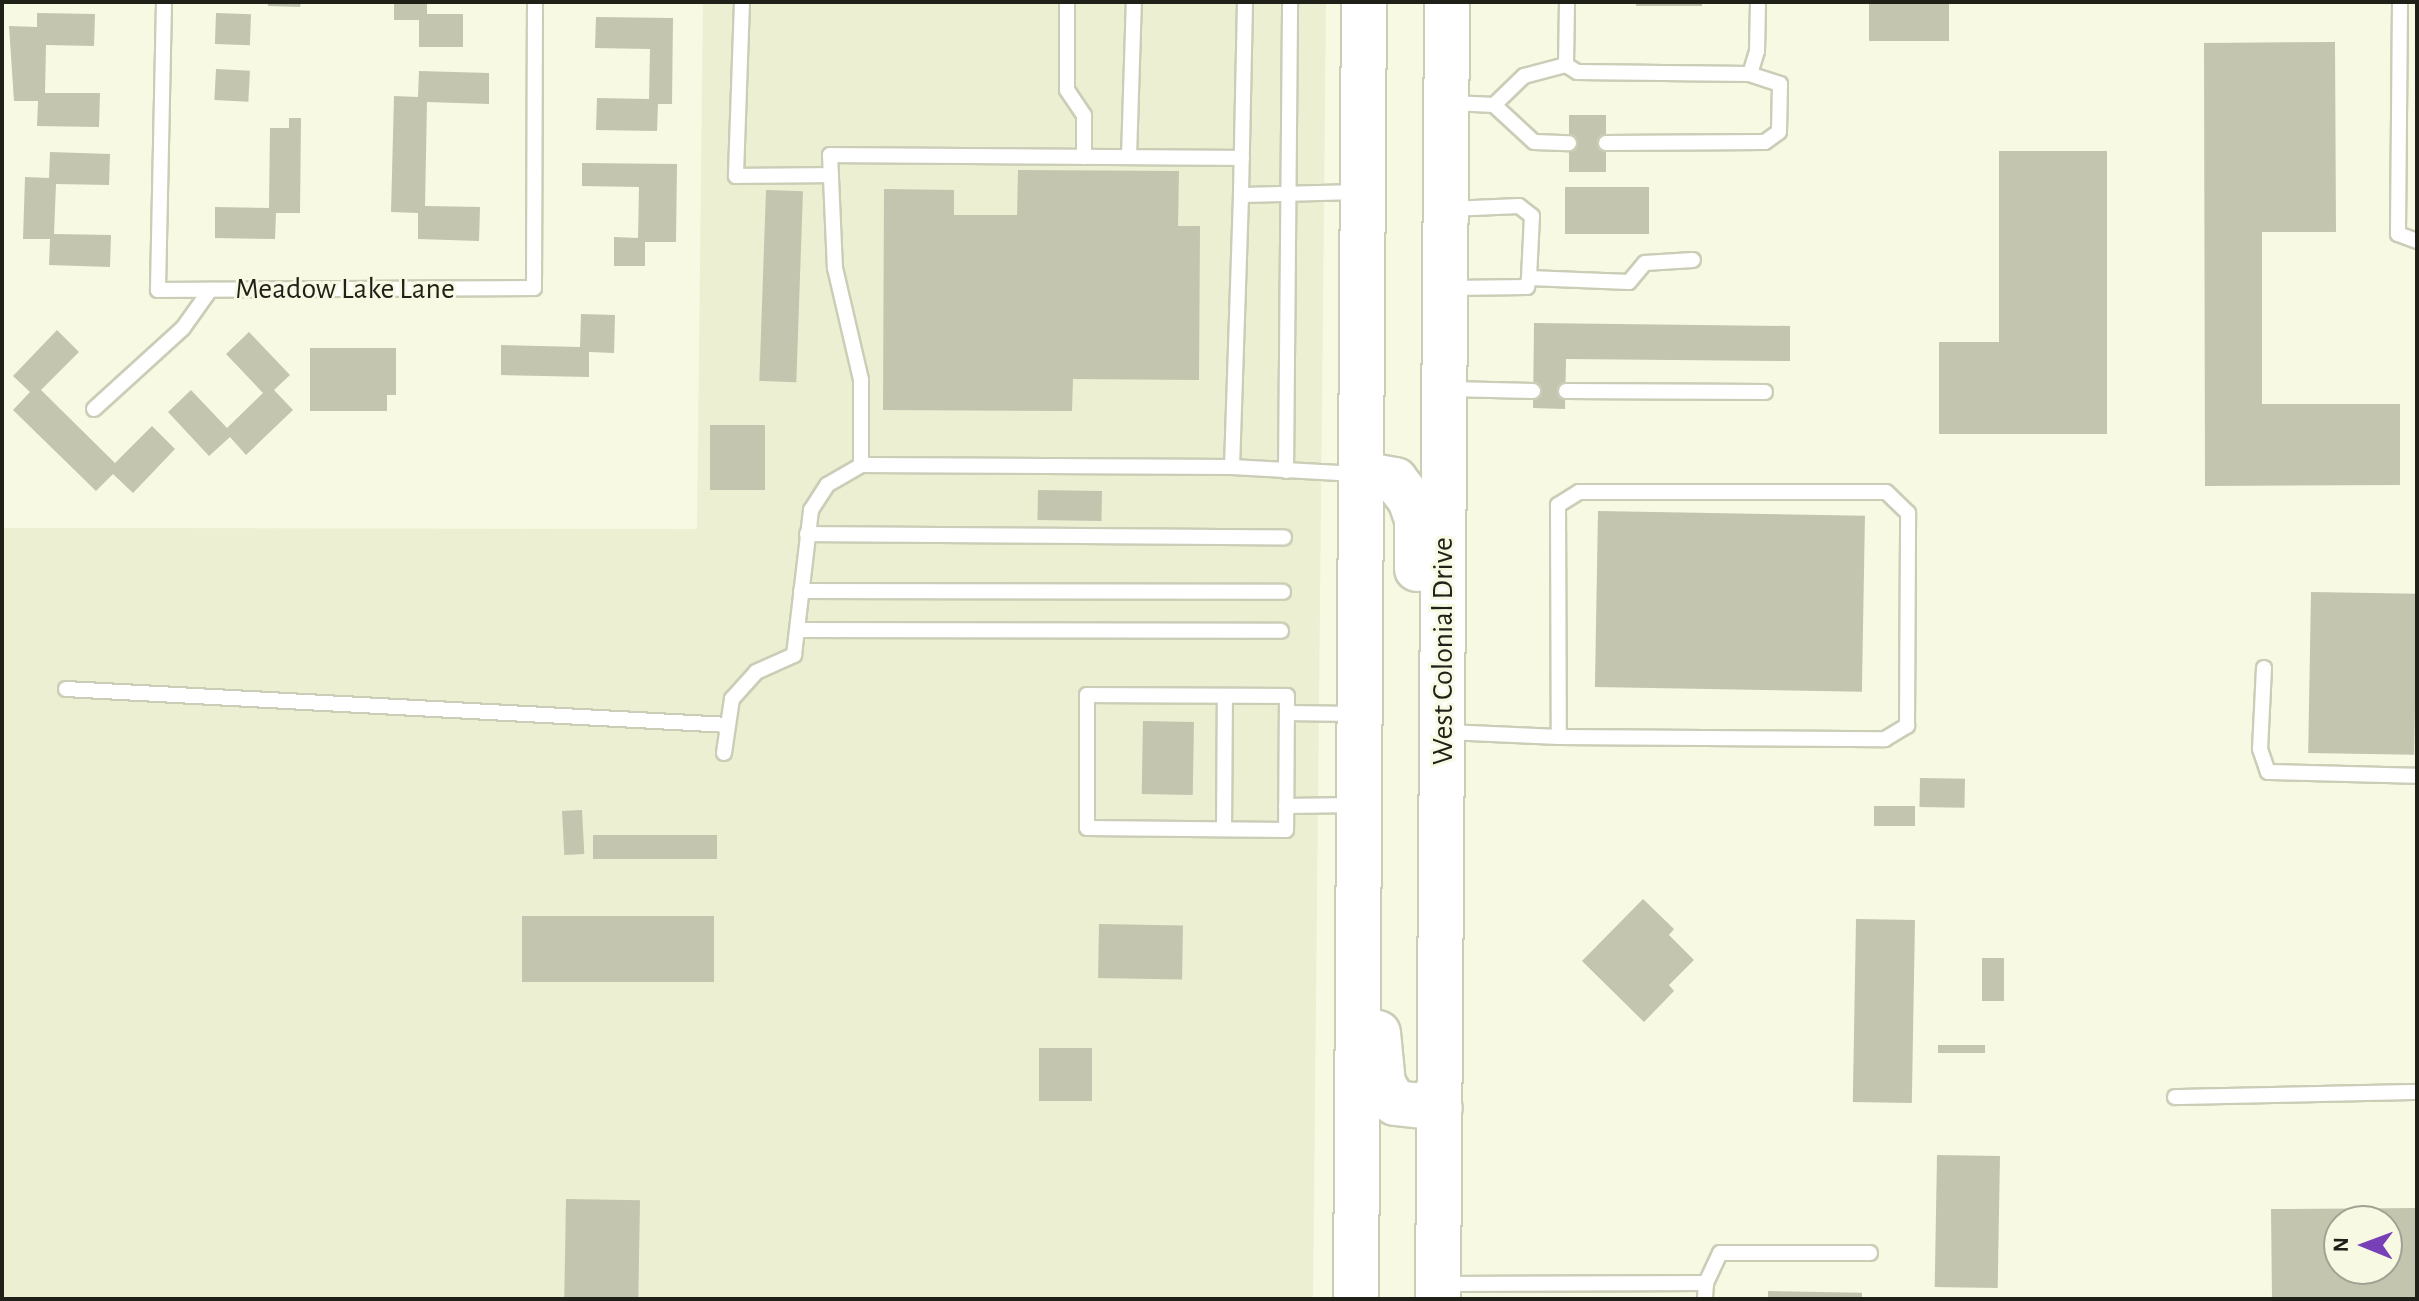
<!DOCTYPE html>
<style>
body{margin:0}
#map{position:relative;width:2419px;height:1301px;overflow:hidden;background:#f7f9e3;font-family:"Alegreya Sans",sans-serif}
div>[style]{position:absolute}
.built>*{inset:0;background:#ecefd1}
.building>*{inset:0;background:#c3c5af;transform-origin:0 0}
.roads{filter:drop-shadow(2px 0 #cbcdb7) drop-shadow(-2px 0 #cbcdb7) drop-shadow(0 2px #cbcdb7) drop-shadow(0 -2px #cbcdb7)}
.service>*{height:14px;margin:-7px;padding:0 7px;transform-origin:7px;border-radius:7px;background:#fff}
.trunk>*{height:44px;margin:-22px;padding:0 22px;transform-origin:22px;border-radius:22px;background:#fff}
span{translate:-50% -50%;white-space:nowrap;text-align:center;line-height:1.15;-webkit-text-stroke:6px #f7f9e3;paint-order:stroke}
.street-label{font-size:30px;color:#1f2018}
.frame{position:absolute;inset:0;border:4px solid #1f2018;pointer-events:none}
.north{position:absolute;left:2323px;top:1205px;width:80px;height:80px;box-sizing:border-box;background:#f7f9e3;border:2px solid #a1a292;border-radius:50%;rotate:271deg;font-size:22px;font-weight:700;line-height:32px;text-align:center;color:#1f2018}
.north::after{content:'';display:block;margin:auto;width:28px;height:36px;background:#7840b6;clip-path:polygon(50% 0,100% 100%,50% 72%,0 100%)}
</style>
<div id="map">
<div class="built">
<div style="clip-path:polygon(703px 2px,1326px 2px,1313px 1299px,2px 1299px,2px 528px,697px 529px)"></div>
</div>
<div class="building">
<div style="clip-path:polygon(268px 2px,301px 2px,300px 7px,268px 6px)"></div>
<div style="clip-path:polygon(394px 2px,427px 2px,427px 14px,463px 14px,463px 47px,419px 47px,419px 20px,394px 20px)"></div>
<div style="left:1636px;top:2px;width:66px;height:4px"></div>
<div style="left:1869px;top:2px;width:80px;height:39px"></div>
<div style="clip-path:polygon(37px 13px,95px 14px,94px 46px,46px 45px,45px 93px,100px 93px,99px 127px,37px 126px,38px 101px,14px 101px,9px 26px,37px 27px)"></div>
<div style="left:216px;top:13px;width:35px;height:31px;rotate:2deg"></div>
<div style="clip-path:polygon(596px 17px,673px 18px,672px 104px,658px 104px,657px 131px,596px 130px,597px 98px,649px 99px,650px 49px,595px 48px)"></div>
<div style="clip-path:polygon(2335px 42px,2336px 232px,2262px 232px,2262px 404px,2400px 404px,2400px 485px,2205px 486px,2204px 43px)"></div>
<div style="left:216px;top:69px;width:34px;height:31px;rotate:3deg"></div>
<div style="clip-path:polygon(419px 71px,489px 73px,489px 104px,427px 102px,425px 206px,480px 207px,479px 241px,418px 239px,418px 213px,391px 212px,394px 96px,418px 97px)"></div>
<div style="left:1569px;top:115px;width:37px;height:57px"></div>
<div style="clip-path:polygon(289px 118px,301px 118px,300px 213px,276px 213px,275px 239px,215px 238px,215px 207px,269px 208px,270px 128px,289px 128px)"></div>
<div style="clip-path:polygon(1999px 151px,2107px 151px,2107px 434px,1939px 434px,1939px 342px,1999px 342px)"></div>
<div style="clip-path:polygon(50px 152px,110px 154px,109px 185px,56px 184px,54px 234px,111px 235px,110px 267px,49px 265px,50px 239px,23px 239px,25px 177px,49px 178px)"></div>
<div style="clip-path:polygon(582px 163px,677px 164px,676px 242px,645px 242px,645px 266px,614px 266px,614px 237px,638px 238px,639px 187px,582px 186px)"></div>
<div style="clip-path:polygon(1018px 170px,1179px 171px,1178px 226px,1200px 226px,1199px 380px,1073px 379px,1072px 411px,883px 410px,884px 189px,954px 190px,954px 215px,1017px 215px)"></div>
<div style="left:1565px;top:187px;width:84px;height:47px"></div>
<div style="left:766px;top:190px;width:37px;height:191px;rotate:2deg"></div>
<div style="clip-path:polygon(581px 314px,615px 315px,614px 353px,589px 352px,589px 377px,501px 375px,501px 345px,580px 347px)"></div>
<div style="clip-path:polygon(1534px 323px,1790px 326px,1790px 361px,1566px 359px,1565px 409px,1533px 408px)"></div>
<div style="clip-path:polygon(57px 330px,79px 352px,41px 390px,115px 463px,152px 426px,175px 449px,133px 493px,113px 474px,96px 491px,13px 410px,30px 392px,13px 376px)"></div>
<div style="clip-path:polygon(249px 332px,290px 375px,274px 390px,293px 410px,246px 455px,230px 437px,209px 456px,168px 412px,191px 390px,227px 428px,263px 393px,226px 354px)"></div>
<div style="clip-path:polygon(310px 348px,396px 348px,396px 395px,387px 395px,387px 411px,310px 411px)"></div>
<div style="left:710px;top:425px;width:55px;height:65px"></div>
<div style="left:1038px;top:490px;width:64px;height:30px;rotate:1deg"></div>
<div style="left:1598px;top:511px;width:267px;height:176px;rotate:1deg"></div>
<div style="left:2311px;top:592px;width:106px;height:161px;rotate:1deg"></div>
<div style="left:1143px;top:721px;width:51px;height:73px;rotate:1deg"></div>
<div style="left:1920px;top:778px;width:45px;height:29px;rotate:1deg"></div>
<div style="left:1874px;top:806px;width:41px;height:20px"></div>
<div style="left:582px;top:810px;width:44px;height:20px;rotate:87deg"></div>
<div style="left:593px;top:835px;width:124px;height:24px"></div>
<div style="clip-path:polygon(1643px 899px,1674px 929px,1669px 935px,1694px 960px,1669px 985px,1674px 991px,1644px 1022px,1582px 961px)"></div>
<div style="left:714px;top:916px;width:66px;height:192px;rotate:90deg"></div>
<div style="left:1856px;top:919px;width:59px;height:183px;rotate:1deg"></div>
<div style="left:1099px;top:924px;width:84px;height:54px;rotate:1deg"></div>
<div style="left:1982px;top:958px;width:22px;height:43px"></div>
<div style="left:1985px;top:1045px;width:8px;height:47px;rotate:90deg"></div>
<div style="left:1039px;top:1048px;width:53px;height:53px"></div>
<div style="left:1937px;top:1155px;width:63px;height:132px;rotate:1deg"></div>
<div style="left:566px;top:1199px;width:74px;height:100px;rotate:1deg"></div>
<div style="clip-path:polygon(evenodd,2417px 1208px,2417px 1299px,2272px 1299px,2271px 1209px,2417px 1208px,2339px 1221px,2387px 1221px,2387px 1269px,2339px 1269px,2339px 1221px)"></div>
<div style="left:1768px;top:1291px;width:94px;height:8px;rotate:1deg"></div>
</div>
<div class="roads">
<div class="service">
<div style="left:164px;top:2px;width:288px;rotate:91.2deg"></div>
<div style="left:158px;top:290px;width:376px;rotate:-0.3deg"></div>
<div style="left:534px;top:288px;width:286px;rotate:-89.8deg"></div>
<div style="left:742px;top:2px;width:174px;rotate:92deg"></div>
<div style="left:736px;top:176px;width:95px;rotate:-0.6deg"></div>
<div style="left:1067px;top:2px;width:88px;rotate:90deg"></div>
<div style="left:1067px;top:90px;width:30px;rotate:56deg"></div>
<div style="left:1084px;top:115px;width:42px;rotate:90deg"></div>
<div style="left:1245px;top:2px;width:193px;rotate:91.2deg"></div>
<div style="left:1241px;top:195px;width:118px;rotate:-1.5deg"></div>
<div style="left:1567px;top:2px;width:63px;rotate:90.9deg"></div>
<div style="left:1566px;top:65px;width:13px;rotate:32deg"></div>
<div style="left:1577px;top:72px;width:173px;rotate:0.7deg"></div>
<div style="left:1750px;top:74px;width:24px;rotate:-73deg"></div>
<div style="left:1757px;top:51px;width:49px;rotate:-88.8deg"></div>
<div style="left:2400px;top:2px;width:232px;rotate:90.5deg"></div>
<div style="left:2398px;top:234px;width:20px;rotate:20deg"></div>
<div style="left:1452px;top:103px;width:42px;rotate:2.7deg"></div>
<div style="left:1494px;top:105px;width:42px;rotate:-44deg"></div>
<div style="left:1524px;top:76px;width:43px;rotate:-14.7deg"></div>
<div style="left:1494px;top:105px;width:54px;rotate:42.8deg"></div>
<div style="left:1534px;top:142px;width:35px;rotate:2deg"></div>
<div style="left:1606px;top:143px;width:159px;rotate:-0.4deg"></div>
<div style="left:1765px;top:142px;width:17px;rotate:-36deg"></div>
<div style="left:1779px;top:132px;width:48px;rotate:-88.8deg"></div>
<div style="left:1780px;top:84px;width:32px;rotate:-162deg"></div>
<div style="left:1129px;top:157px;width:155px;rotate:-88.2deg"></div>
<div style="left:1242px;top:158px;width:412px;rotate:-179.6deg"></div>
<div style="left:830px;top:155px;width:113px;rotate:87.5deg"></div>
<div style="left:835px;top:268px;width:115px;rotate:76.9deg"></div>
<div style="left:861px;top:380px;width:85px;rotate:90deg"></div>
<div style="left:861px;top:465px;width:371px;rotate:0.3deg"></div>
<div style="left:1232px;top:467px;width:125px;rotate:3.2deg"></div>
<div style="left:1450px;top:209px;width:69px;rotate:-2.5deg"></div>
<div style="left:1519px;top:206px;width:16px;rotate:38deg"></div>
<div style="left:1532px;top:216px;width:62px;rotate:92.8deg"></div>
<div style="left:1529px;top:278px;width:100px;rotate:2.3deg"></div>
<div style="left:1629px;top:282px;width:25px;rotate:-50deg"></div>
<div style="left:1645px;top:263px;width:48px;rotate:-3.6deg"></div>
<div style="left:1450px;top:288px;width:77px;rotate:-0.7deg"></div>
<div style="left:1527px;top:287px;width:9px;rotate:-77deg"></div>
<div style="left:1450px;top:389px;width:83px;rotate:1.4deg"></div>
<div style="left:1566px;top:391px;width:199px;rotate:0.3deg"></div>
<div style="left:94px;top:409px;width:120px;rotate:-42.3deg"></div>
<div style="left:183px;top:328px;width:47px;rotate:-54.6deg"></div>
<div style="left:1232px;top:467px;width:272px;rotate:-88.1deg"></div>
<div style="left:1286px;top:471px;width:469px;rotate:-89.5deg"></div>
<div style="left:807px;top:534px;width:477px;rotate:0.4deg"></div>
<div style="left:801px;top:591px;width:482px;rotate:0.1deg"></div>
<div style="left:799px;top:630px;width:482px;rotate:0.1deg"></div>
<div style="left:2264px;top:668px;width:81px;rotate:92.8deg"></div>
<div style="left:2260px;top:749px;width:24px;rotate:71deg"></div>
<div style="left:2268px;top:772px;width:149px;rotate:1.5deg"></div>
<div style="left:66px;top:689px;width:663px;rotate:3.11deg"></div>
<div style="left:1087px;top:695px;width:200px;rotate:0.3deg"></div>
<div style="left:1287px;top:696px;width:134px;rotate:90.4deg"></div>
<div style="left:1286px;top:830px;width:199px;rotate:-179.4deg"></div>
<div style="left:1087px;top:828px;width:133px;rotate:-90deg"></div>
<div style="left:1287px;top:713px;width:67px;rotate:0.9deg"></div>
<div style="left:1447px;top:732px;width:112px;rotate:2.6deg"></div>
<div style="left:1559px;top:737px;width:326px;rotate:0.4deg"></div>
<div style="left:1885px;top:739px;width:26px;rotate:-31deg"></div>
<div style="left:1907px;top:726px;width:213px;rotate:-89.7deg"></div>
<div style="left:1908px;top:513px;width:30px;rotate:-136deg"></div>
<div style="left:1886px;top:492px;width:307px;rotate:180deg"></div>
<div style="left:1579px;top:492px;width:25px;rotate:148deg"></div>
<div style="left:1558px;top:505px;width:232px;rotate:89.8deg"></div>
<div style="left:724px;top:753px;width:55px;rotate:-81.6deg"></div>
<div style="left:732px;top:699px;width:36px;rotate:-48deg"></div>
<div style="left:756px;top:672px;width:42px;rotate:-24.1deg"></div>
<div style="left:794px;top:655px;width:146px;rotate:-83.3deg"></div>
<div style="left:811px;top:510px;width:30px;rotate:-57deg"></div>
<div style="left:827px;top:485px;width:39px;rotate:-30deg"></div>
<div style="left:1286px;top:806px;width:69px;rotate:-0.8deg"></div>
<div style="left:1224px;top:829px;width:133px;rotate:-89.6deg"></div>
<div style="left:2175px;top:1097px;width:242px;rotate:-1.2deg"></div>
<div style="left:1706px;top:1283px;width:33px;rotate:-65deg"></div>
<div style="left:1720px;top:1253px;width:150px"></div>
<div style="left:1443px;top:1284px;width:263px;rotate:-0.2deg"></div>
<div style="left:1706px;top:1283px;width:16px;rotate:94deg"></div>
</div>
<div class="trunk">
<div style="left:1361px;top:474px;width:35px;rotate:10deg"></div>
<div style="left:1395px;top:480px;width:24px;rotate:52deg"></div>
<div style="left:1410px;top:499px;width:21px;rotate:71deg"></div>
<div style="left:1417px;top:519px;width:50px;rotate:90deg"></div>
<div style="left:1378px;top:1033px;width:51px;rotate:84.4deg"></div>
<div style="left:1383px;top:1084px;width:22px;rotate:58deg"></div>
<div style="left:1395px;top:1103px;width:45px;rotate:6.3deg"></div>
<div style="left:1356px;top:1299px;width:1297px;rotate:-89.65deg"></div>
<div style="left:1438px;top:1299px;width:1297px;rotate:-89.6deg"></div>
</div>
</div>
<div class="street-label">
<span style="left:345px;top:289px">Meadow Lake Lane</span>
<span style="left:1443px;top:651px;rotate:-90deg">West Colonial Drive</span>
</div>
<div class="frame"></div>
<div class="north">N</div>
</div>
